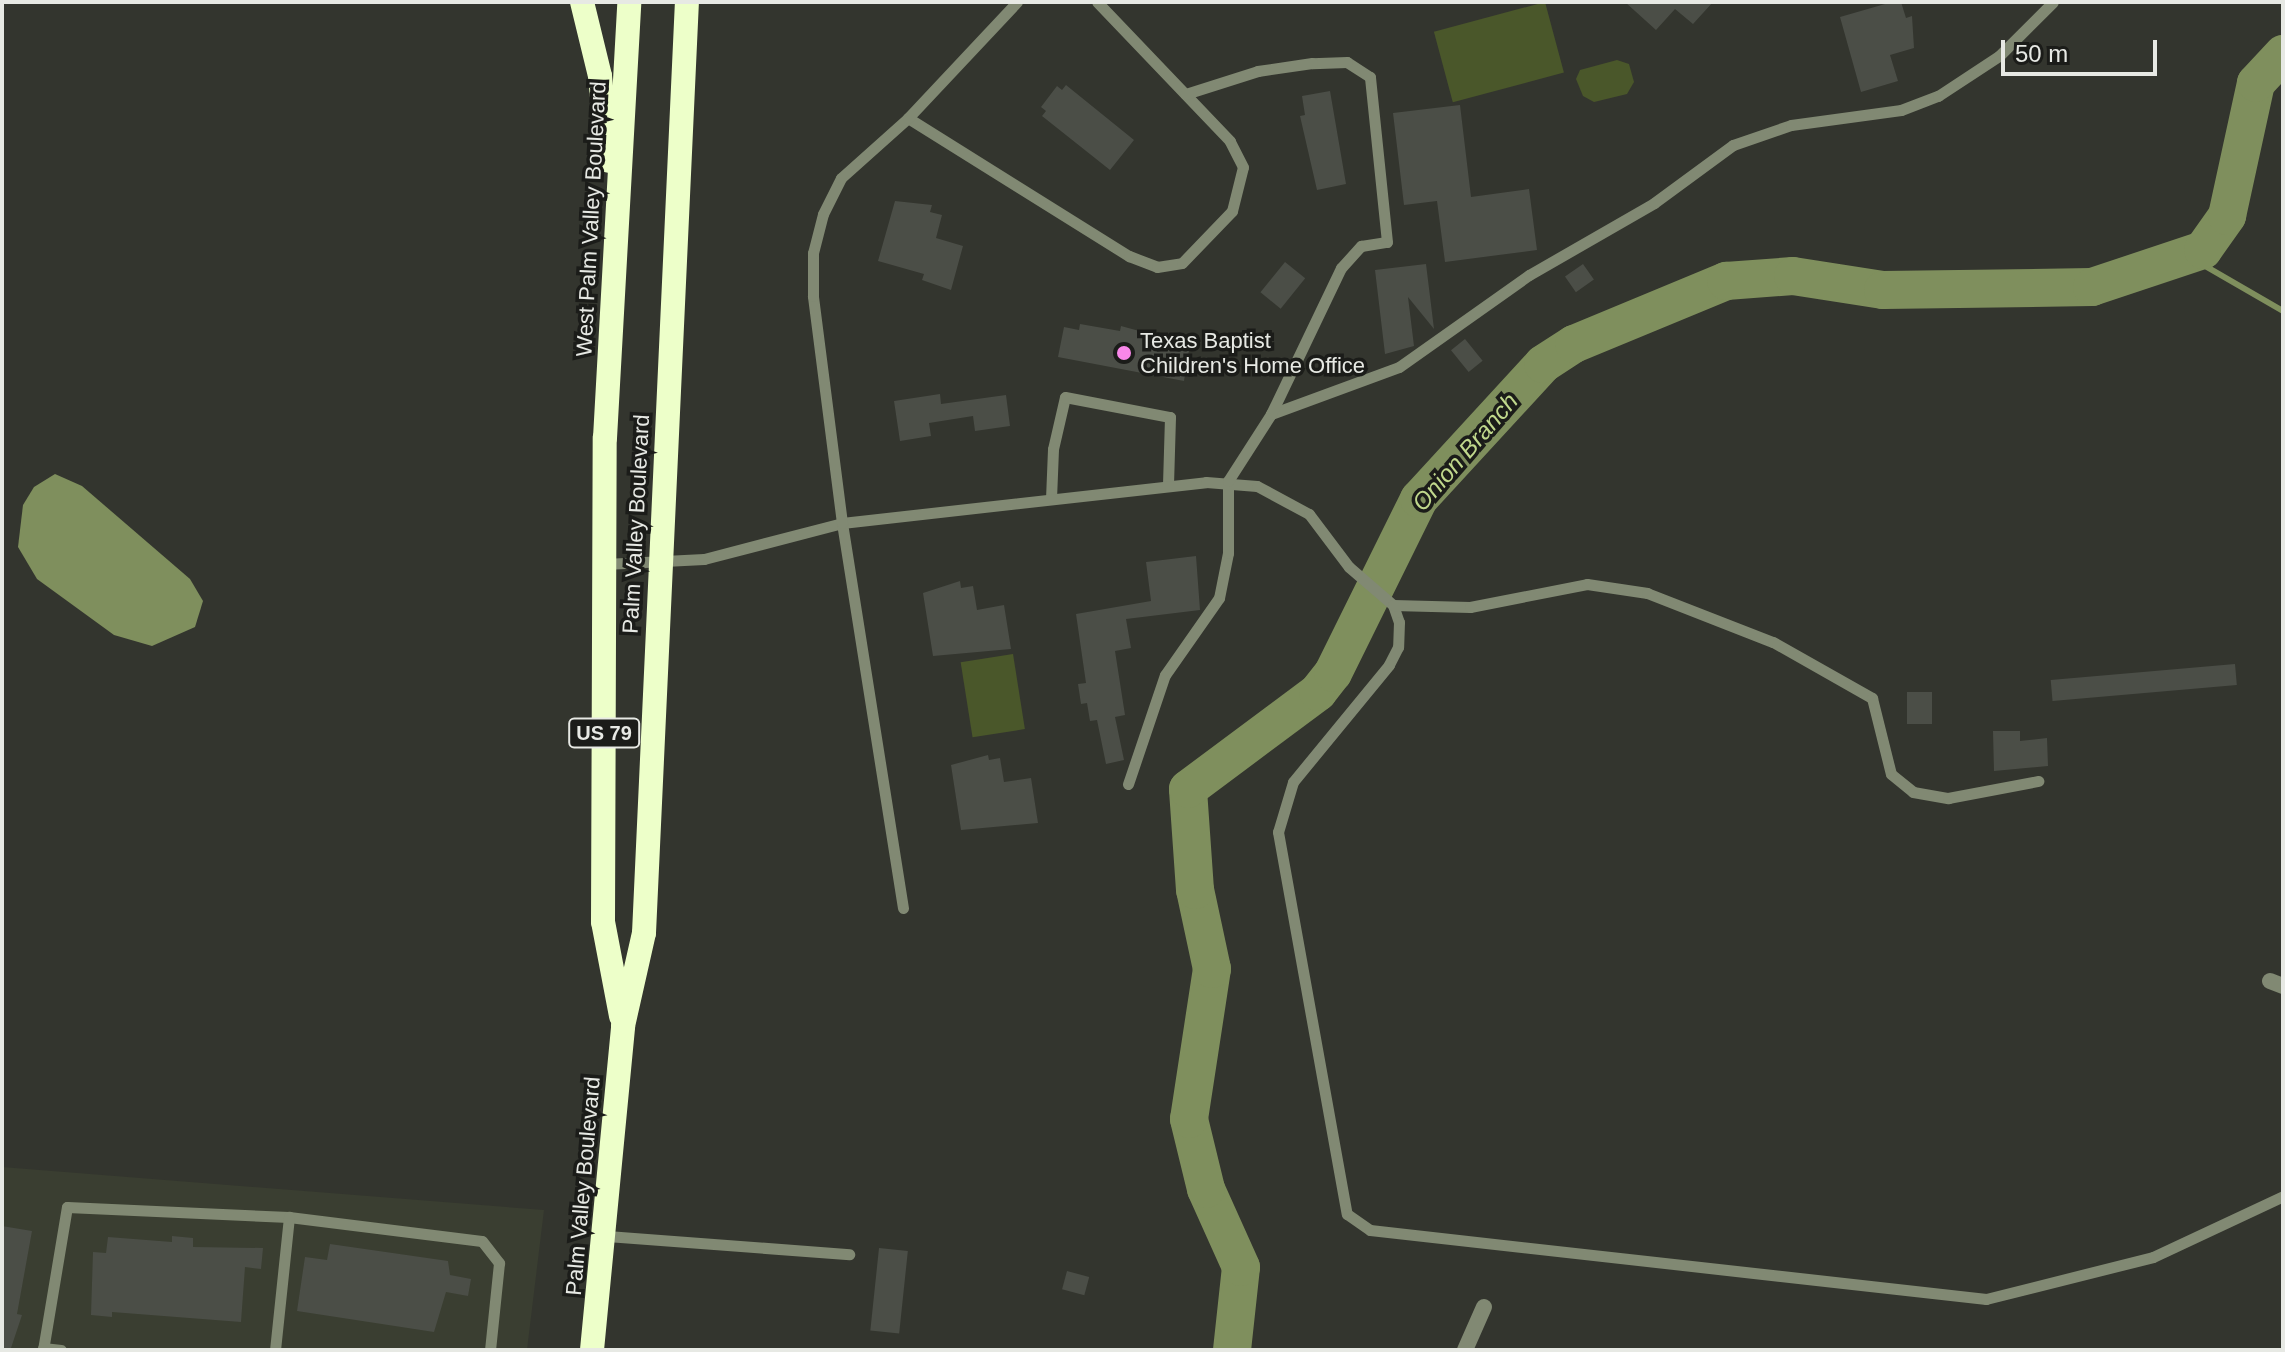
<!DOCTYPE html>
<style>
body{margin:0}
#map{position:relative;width:2285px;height:1352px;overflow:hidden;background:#33352e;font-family:Helvetica,sans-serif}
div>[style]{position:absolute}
.built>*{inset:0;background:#3a3e31}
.green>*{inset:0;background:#4a572a;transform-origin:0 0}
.water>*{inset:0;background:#7f8f5d}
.stream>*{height:6px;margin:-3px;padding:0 3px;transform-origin:3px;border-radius:3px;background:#7f8f5d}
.river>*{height:38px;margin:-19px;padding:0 19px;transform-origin:19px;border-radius:19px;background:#7f8f5d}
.building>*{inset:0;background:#4b4e47;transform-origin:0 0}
.lane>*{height:11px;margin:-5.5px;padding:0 5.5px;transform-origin:5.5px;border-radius:5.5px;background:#818973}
.street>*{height:16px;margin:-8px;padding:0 8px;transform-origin:8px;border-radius:8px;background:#818973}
.highway>*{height:24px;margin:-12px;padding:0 12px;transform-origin:12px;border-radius:12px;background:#edffc9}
.dots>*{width:22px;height:22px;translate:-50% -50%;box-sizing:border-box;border:4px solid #1b1c19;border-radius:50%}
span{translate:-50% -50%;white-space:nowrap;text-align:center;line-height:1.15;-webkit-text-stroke:7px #1b1c19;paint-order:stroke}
.shield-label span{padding:2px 6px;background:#1b1c19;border:2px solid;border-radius:6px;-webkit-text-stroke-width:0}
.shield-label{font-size:20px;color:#e7e9e4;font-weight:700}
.street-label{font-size:22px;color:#e7e9e4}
.poi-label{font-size:22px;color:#e7e9e4}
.left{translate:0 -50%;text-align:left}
.water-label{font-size:24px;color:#c0d88c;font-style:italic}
.frame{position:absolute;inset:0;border:4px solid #e7e9e4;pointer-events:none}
.scale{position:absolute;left:2001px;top:40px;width:156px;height:36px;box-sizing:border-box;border:4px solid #e7e9e4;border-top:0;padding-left:10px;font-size:24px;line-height:28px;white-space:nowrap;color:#e7e9e4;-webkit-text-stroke:6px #1b1c19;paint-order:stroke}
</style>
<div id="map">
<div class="built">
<div style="clip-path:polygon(2px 1167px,544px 1210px,527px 1350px,2px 1350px)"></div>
</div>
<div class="green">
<div style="left:1545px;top:2px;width:73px;height:115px;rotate:75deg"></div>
<div style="clip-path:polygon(1617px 60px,1629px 64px,1634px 82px,1627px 94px,1594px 102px,1583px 96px,1576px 79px,1580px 70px)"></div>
<div style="left:1013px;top:654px;width:76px;height:53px;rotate:81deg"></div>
</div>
<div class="water">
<div style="clip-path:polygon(55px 474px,82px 486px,190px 579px,203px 601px,195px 627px,152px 646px,114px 635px,37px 579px,18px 547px,23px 505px,34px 487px)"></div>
</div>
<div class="stream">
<div style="left:2186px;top:255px;width:112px;rotate:30deg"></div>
</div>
<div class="river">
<div style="left:1232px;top:1350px;width:83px;rotate:-83.8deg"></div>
<div style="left:1241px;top:1267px;width:85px;rotate:-114.2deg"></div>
<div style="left:1206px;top:1189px;width:72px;rotate:-103.7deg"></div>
<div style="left:1189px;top:1119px;width:152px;rotate:-81.3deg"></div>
<div style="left:1212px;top:969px;width:81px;rotate:-102.1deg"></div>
<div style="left:1195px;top:890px;width:101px;rotate:-94deg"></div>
<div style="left:1188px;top:789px;width:162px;rotate:-36.7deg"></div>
<div style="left:1318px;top:692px;width:24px;rotate:-52deg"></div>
<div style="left:1333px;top:673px;width:194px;rotate:-63.7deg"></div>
<div style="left:1419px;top:499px;width:183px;rotate:-47.4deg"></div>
<div style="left:1543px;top:364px;width:37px;rotate:-33deg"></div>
<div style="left:1574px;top:344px;width:165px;rotate:-22.5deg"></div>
<div style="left:1726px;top:281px;width:67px;rotate:-4.3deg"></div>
<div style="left:1793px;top:276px;width:91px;rotate:8.8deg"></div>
<div style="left:1883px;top:290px;width:209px;rotate:-0.8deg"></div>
<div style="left:2092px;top:287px;width:117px;rotate:-18.4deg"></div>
<div style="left:2203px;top:250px;width:42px;rotate:-54.8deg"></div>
<div style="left:2227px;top:216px;width:136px;rotate:-77.7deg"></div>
<div style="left:2256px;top:83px;width:40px;rotate:-47deg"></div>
</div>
<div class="building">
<div style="clip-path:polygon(1625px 2px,1713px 2px,1693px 24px,1675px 9px,1656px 30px)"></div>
<div style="clip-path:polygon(1892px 2px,1901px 2px,1906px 18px,1912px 16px,1914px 48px,1890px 55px,1898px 81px,1861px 92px,1840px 17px)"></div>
<div style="clip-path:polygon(1066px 85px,1134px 140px,1110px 170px,1042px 116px,1046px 111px,1041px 107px,1057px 86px,1062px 90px)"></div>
<div style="clip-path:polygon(1330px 91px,1346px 184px,1317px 190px,1300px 116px,1305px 115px,1302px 96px)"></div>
<div style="clip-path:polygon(1460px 105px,1471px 197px,1529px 189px,1537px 250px,1445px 262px,1437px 201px,1404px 205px,1393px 113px)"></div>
<div style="clip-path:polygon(895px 201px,932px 205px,930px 212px,942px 215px,936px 238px,963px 246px,951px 290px,922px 280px,924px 274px,878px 261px)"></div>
<div style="left:1285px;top:262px;width:26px;height:39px;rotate:39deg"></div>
<div style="clip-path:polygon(1426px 264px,1434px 329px,1408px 297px,1414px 346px,1385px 354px,1375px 270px)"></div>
<div style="left:1583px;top:264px;width:19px;height:22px;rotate:55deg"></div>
<div style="clip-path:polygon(1080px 324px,1120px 331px,1121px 326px,1176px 341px,1174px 347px,1189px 350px,1184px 381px,1058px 357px,1064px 327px,1079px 330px)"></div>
<div style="left:1465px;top:339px;width:28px;height:18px;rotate:51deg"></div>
<div style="clip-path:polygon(940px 394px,941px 404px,1006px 395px,1010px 426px,975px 431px,973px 416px,929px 423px,931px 436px,900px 441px,894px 401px)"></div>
<div style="clip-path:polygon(1196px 556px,1200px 610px,1126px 619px,1131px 648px,1115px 651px,1125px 715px,1115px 717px,1124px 760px,1106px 764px,1097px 720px,1090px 721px,1087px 703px,1081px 704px,1078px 684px,1086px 683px,1076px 614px,1151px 601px,1146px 562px)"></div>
<div style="clip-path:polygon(960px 581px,961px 588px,973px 586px,977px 610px,1004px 605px,1011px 649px,933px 656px,923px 593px)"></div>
<div style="left:2235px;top:664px;width:21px;height:185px;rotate:85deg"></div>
<div style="left:1907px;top:692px;width:25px;height:32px"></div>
<div style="clip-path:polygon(1993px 731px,2020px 731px,2020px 741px,2047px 738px,2048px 766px,1994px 771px)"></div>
<div style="clip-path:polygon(988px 755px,989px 760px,1000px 758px,1004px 782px,1031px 778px,1038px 823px,961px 830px,951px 765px)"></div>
<div style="clip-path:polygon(2px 1226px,32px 1231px,17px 1314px,22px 1315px,11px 1348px,2px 1348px)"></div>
<div style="clip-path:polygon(172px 1236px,193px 1238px,193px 1247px,263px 1248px,261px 1269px,245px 1267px,241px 1322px,112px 1312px,112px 1317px,91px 1315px,93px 1252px,106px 1253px,108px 1237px,172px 1242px)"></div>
<div style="clip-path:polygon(330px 1244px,448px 1261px,450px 1275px,471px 1279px,468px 1296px,446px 1292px,434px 1332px,297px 1311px,305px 1257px,327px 1260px)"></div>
<div style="left:879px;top:1248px;width:29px;height:83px;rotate:6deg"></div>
<div style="left:1067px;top:1271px;width:23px;height:19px;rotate:15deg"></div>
</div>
<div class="lane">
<div style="left:908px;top:118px;width:261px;rotate:32deg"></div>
<div style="left:1129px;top:256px;width:30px;rotate:21deg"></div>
<div style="left:1157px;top:267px;width:25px;rotate:-9deg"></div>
<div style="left:1182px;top:263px;width:72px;rotate:-46.1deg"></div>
<div style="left:1232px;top:211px;width:45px;rotate:-76deg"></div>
<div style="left:1243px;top:167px;width:29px;rotate:-117deg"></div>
<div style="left:1230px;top:141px;width:192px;rotate:-133.7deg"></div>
<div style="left:1271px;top:414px;width:136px;rotate:-20.2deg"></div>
<div style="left:1399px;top:367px;width:159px;rotate:-35.3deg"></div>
<div style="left:1529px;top:275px;width:144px;rotate:-29.9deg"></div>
<div style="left:1654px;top:203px;width:98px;rotate:-36.3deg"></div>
<div style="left:1733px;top:145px;width:61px;rotate:-19deg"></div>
<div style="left:1791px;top:125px;width:111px;rotate:-7.8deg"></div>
<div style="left:1901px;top:110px;width:40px;rotate:-21deg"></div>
<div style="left:1938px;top:96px;width:73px;rotate:-33.3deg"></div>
<div style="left:1999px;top:56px;width:76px;rotate:-45deg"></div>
<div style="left:1051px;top:499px;width:50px;rotate:-87.7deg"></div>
<div style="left:1053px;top:449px;width:53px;rotate:-77deg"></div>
<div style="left:1065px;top:397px;width:107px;rotate:10.8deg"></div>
<div style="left:1170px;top:417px;width:69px;rotate:91.7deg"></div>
<div style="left:605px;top:564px;width:99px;rotate:-2.9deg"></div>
<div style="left:704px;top:559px;width:143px;rotate:-14.6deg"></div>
<div style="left:842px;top:523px;width:366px;rotate:-6.4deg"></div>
<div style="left:1206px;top:482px;width:51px;rotate:4.5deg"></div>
<div style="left:1257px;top:486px;width:59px;rotate:28.3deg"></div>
<div style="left:1309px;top:514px;width:66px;rotate:53deg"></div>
<div style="left:1349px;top:567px;width:58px;rotate:40.8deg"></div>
<div style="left:1393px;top:605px;width:18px;rotate:71deg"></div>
<div style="left:1399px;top:622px;width:25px;rotate:92deg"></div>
<div style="left:1398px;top:647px;width:20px;rotate:117deg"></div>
<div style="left:1389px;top:665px;width:151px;rotate:129.4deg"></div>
<div style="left:1293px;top:782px;width:52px;rotate:106.7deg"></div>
<div style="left:1278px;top:832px;width:388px;rotate:79.8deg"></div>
<div style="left:1347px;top:1214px;width:28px;rotate:35deg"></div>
<div style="left:1370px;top:1230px;width:620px;rotate:6.39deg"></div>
<div style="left:1986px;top:1299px;width:172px;rotate:-14.1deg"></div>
<div style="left:2153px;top:1257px;width:144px;rotate:-25.1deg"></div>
<div style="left:1393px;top:605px;width:77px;rotate:1.5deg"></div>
<div style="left:1470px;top:607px;width:119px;rotate:-11.1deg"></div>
<div style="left:1587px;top:584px;width:61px;rotate:8.5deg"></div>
<div style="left:1647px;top:593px;width:135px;rotate:21.3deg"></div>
<div style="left:1773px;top:642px;width:114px;rotate:29.5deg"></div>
<div style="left:1872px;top:698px;width:78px;rotate:76deg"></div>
<div style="left:1891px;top:774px;width:28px;rotate:39deg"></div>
<div style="left:1913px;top:792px;width:36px;rotate:10deg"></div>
<div style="left:1948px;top:798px;width:92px;rotate:-10.7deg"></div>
<div style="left:1128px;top:784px;width:115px;rotate:-71.3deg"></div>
<div style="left:1165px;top:675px;width:94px;rotate:-55deg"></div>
<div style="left:1219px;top:598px;width:46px;rotate:-78.7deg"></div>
<div style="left:1228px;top:553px;width:72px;rotate:-90deg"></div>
<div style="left:1228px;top:481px;width:80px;rotate:-57.3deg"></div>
<div style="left:1271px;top:414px;width:162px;rotate:-64.4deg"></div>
<div style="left:1341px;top:268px;width:30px;rotate:-48deg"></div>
<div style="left:1361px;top:246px;width:26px;rotate:-9deg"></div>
<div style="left:1387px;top:242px;width:166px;rotate:-95.9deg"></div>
<div style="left:1370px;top:77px;width:27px;rotate:-147deg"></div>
<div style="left:1347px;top:62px;width:35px;rotate:178deg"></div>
<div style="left:1312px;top:63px;width:55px;rotate:171.6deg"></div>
<div style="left:1258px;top:71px;width:76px;rotate:162.3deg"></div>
<div style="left:903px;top:908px;width:390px;rotate:-99deg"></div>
<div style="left:842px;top:523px;width:229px;rotate:-97.3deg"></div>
<div style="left:813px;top:296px;width:43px;rotate:-90deg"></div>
<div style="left:813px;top:253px;width:40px;rotate:-75.6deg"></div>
<div style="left:823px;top:214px;width:40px;rotate:-63.4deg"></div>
<div style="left:841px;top:178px;width:90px;rotate:-41.8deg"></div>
<div style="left:908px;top:118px;width:159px;rotate:-46.8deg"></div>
<div style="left:607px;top:1236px;width:243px;rotate:4.3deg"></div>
<div style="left:43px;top:1348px;width:18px;rotate:6deg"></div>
<div style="left:43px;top:1350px;width:145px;rotate:-80.5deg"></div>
<div style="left:67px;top:1207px;width:222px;rotate:2.6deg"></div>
<div style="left:289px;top:1217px;width:194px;rotate:7.1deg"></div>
<div style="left:482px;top:1241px;width:28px;rotate:52deg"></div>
<div style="left:499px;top:1263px;width:87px;rotate:95.9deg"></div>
<div style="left:275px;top:1350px;width:134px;rotate:-84deg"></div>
</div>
<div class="street">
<div style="left:2270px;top:981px;width:14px;rotate:21deg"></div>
<div style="left:1465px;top:1350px;width:47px;rotate:-66.2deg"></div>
</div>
<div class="highway">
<div style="left:582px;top:2px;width:76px;rotate:76.3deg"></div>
<div style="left:600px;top:76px;width:85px;rotate:84.6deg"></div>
<div style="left:621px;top:1016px;width:96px;rotate:-100.8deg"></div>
<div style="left:603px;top:922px;width:484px;rotate:-89.8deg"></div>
<div style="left:605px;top:438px;width:437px;rotate:-86.8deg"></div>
<div style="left:592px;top:1350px;width:325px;rotate:-84.5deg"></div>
<div style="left:623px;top:1026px;width:95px;rotate:-77.3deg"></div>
<div style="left:644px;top:933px;width:932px;rotate:-87.36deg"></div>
</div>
<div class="dots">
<div style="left:1124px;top:353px;background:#f987e9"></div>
</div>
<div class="shield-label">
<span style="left:604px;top:733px">US 79</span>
</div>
<div class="street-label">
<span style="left:591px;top:219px;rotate:-87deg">West Palm Valley Boulevard</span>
<span style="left:636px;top:524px;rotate:-87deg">Palm Valley Boulevard</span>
<span style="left:583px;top:1186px;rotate:-85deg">Palm Valley Boulevard</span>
</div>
<div class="poi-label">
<span class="left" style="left:1140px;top:353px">Texas Baptist<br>Children's Home Office</span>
</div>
<div class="water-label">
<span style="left:1465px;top:452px;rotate:-49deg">Onion Branch</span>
</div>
<div class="frame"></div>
<div class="scale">50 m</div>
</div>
